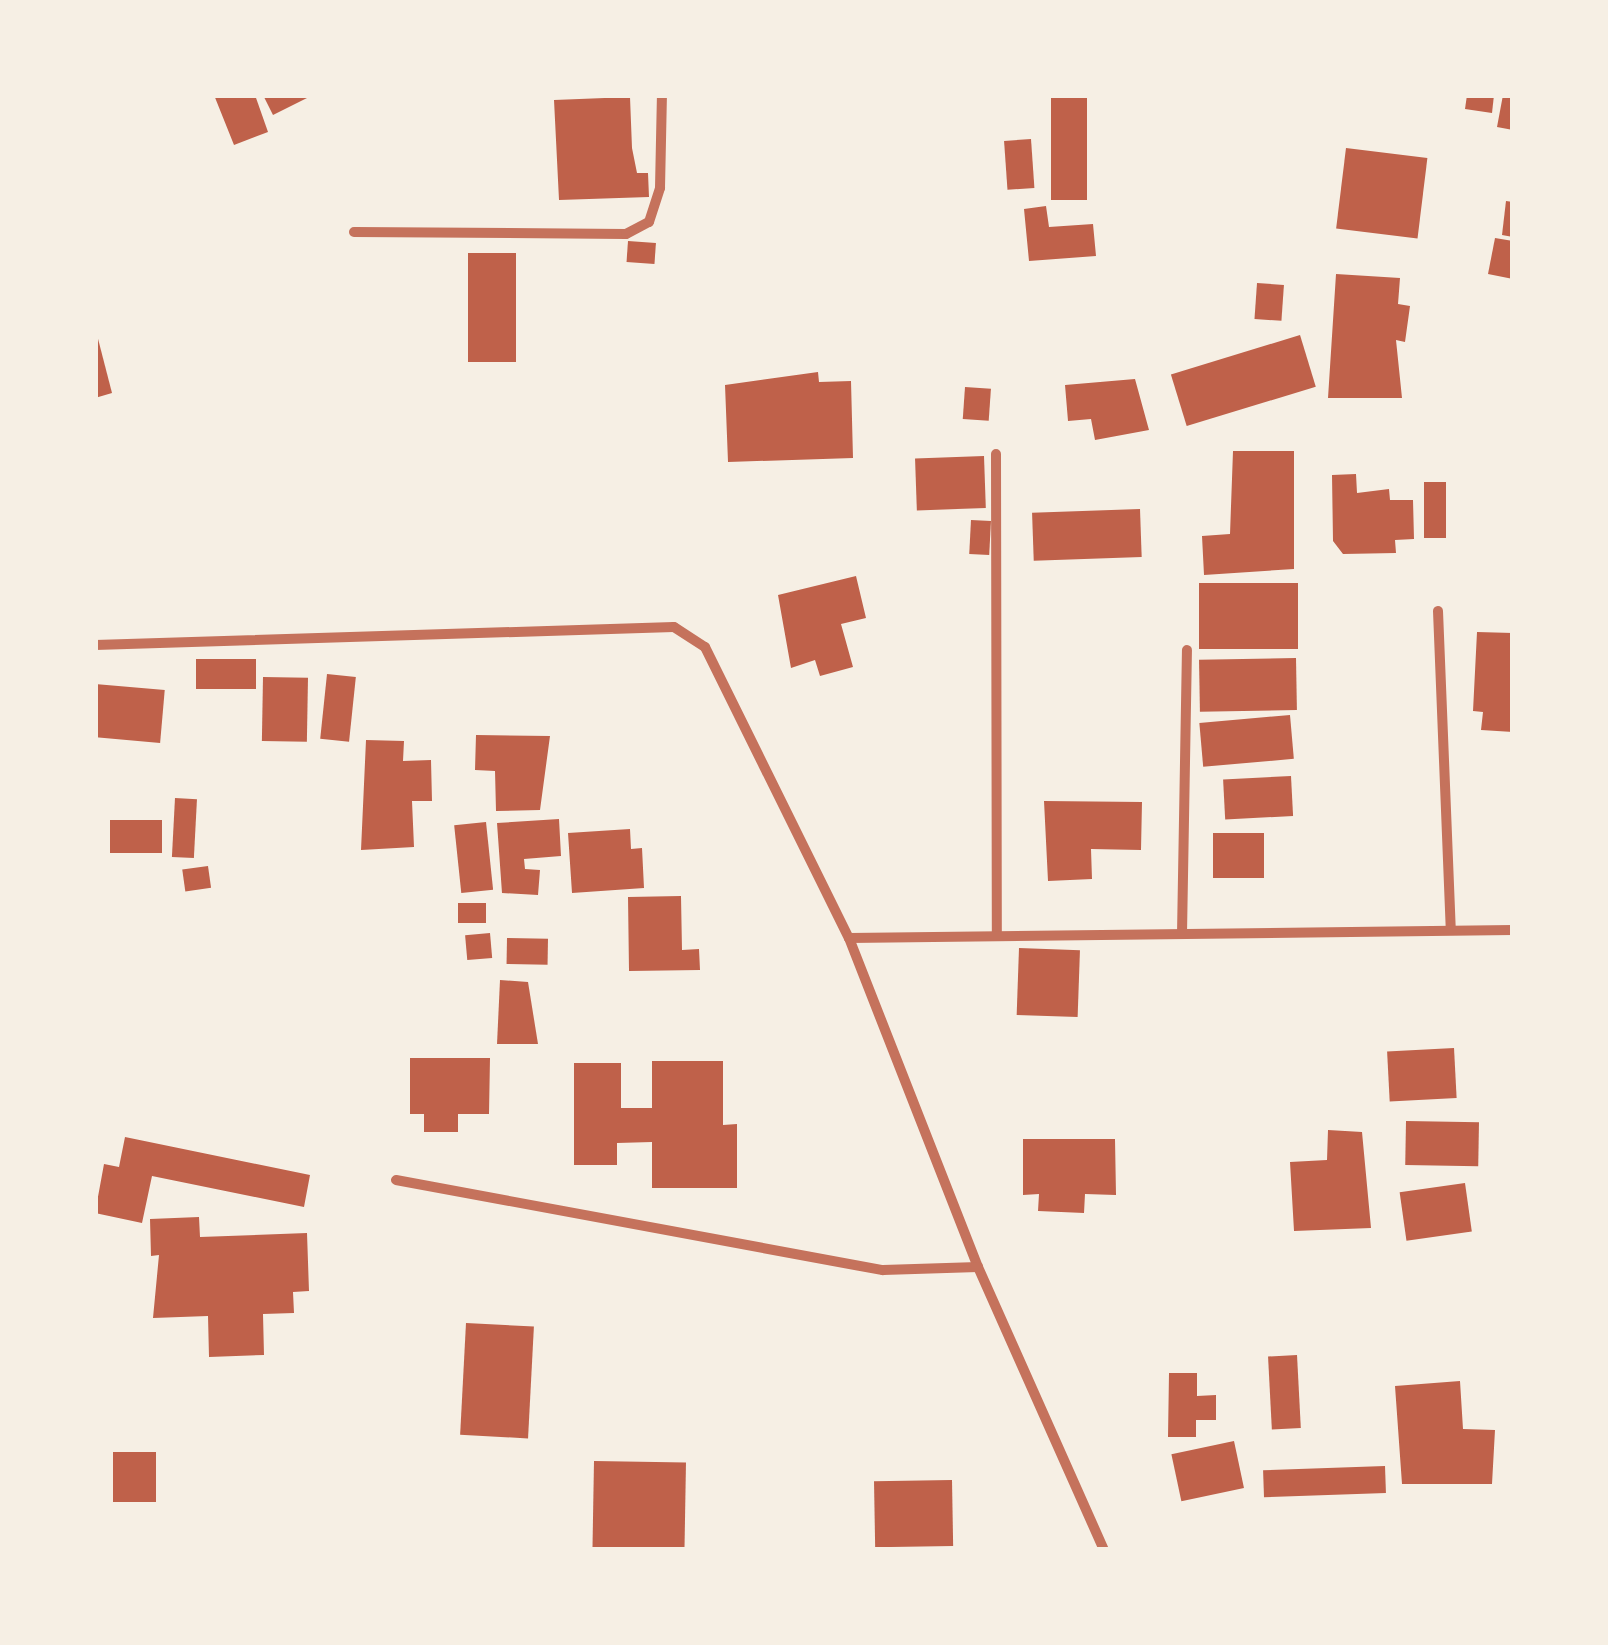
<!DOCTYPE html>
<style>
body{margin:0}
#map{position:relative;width:1608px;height:1645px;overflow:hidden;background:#f6efe4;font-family:"Roboto Condensed",sans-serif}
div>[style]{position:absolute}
.building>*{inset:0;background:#bf614a;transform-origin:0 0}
.minor>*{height:10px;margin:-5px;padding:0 5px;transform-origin:5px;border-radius:5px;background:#c5725c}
span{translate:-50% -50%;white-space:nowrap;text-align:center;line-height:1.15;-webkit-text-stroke:8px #f6efe4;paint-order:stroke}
.frame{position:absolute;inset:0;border:98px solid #f6efe4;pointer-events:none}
</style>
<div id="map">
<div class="building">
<div style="clip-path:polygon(214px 95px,255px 95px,268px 132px,234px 145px)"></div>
<div style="clip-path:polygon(263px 95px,313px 95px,273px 115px)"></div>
<div style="left:1051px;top:95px;width:36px;height:105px"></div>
<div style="clip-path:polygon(1467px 95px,1494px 95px,1492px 113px,1465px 109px)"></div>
<div style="clip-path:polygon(1503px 95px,1513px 95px,1513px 130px,1497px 127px)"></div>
<div style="clip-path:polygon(630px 97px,632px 148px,637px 173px,648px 173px,649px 197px,559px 200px,554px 100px)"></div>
<div style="left:1031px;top:139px;width:49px;height:27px;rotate:86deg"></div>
<div style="left:1346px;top:148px;width:82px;height:81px;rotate:7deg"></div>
<div style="clip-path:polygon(1506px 201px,1513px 202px,1513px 237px,1502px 235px)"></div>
<div style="clip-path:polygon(1046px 206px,1049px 227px,1093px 224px,1096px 256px,1029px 261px,1024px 209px)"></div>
<div style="clip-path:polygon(1495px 238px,1513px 241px,1513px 279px,1488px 274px)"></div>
<div style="left:628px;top:241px;width:28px;height:21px;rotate:4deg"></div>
<div style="left:468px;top:253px;width:48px;height:109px"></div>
<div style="clip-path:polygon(1336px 274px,1400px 278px,1398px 304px,1410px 306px,1405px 342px,1396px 340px,1402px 398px,1328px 398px)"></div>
<div style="left:1257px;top:283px;width:27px;height:36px;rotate:4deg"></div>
<div style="clip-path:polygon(96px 331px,112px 393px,95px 398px,95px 332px)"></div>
<div style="left:1300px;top:335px;width:54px;height:135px;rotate:73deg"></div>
<div style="clip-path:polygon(818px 372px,819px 382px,851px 381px,853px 458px,728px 462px,725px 385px)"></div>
<div style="clip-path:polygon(1135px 379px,1149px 430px,1095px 440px,1091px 419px,1068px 421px,1065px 385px)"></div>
<div style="left:965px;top:387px;width:26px;height:32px;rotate:4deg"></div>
<div style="clip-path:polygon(1233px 451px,1294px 451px,1294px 569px,1204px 575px,1202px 536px,1230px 534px)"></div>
<div style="left:984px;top:456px;width:52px;height:69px;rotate:88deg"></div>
<div style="clip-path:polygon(1356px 474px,1357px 493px,1389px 489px,1390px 500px,1413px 500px,1414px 539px,1395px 540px,1396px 553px,1343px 554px,1333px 541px,1332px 475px)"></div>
<div style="left:1424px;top:482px;width:22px;height:56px"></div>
<div style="left:1140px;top:509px;width:48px;height:108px;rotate:88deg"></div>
<div style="left:971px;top:520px;width:20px;height:34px;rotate:3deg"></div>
<div style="clip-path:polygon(856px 576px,866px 618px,841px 624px,853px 667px,820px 676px,815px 660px,791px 668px,778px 595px)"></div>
<div style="left:1199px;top:583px;width:99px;height:66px"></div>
<div style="clip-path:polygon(1477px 632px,1513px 633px,1513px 732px,1481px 730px,1483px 712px,1473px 711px)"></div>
<div style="left:1296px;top:658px;width:52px;height:97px;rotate:89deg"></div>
<div style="left:196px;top:659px;width:60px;height:30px"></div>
<div style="left:327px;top:674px;width:29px;height:65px;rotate:6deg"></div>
<div style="left:263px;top:677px;width:45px;height:64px;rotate:1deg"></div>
<div style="left:95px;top:684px;width:70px;height:53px;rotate:5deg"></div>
<div style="left:1290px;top:715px;width:44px;height:91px;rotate:85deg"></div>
<div style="clip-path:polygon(476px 735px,550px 736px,540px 810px,496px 811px,495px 771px,475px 770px)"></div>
<div style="clip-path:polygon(366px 740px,404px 741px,403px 761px,431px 760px,432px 801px,412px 801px,414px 847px,361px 850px)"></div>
<div style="left:1291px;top:776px;width:40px;height:68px;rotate:87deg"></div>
<div style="left:175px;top:798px;width:22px;height:59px;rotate:3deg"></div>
<div style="clip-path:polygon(1044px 801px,1142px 802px,1141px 850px,1091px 849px,1092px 879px,1048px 881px)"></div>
<div style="clip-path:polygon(559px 819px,561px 856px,524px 859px,525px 869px,540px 870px,538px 895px,502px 893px,497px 823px)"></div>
<div style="left:162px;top:820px;width:33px;height:52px;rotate:90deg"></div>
<div style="left:486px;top:822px;width:68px;height:32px;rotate:84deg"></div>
<div style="clip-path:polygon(630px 829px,631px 849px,642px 848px,644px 888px,572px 893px,568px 833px)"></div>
<div style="left:1213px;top:833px;width:51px;height:45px"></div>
<div style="left:208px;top:866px;width:22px;height:26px;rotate:82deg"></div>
<div style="clip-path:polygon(681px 896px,682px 950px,699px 949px,700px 970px,629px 971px,628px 897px)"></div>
<div style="left:458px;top:903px;width:28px;height:20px"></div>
<div style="left:490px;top:933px;width:25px;height:25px;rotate:85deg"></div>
<div style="left:507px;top:938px;width:41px;height:26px;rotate:1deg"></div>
<div style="left:1019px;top:948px;width:61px;height:67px;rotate:2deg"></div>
<div style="clip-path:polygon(500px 980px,528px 982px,538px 1044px,497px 1044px)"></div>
<div style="left:1454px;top:1048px;width:50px;height:67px;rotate:87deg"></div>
<div style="clip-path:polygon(410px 1058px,490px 1058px,489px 1114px,458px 1114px,458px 1132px,424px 1132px,424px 1114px,410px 1114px)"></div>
<div style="clip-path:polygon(652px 1061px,723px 1061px,723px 1125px,737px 1124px,737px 1188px,652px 1188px,652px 1142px,617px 1143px,617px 1165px,574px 1165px,574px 1063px,621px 1063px,621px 1108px,652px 1108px)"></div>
<div style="left:1406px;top:1121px;width:73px;height:44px;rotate:1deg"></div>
<div style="clip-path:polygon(1328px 1130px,1362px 1132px,1371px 1228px,1294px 1231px,1290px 1162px,1327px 1160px)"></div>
<div style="clip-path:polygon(125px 1137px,310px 1175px,304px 1207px,152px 1176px,142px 1223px,95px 1213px,104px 1164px,119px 1167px)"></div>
<div style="clip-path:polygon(1023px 1139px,1115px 1139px,1116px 1195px,1085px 1194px,1084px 1213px,1038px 1211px,1039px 1194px,1023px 1195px)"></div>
<div style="left:1465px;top:1183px;width:49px;height:66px;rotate:82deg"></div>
<div style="clip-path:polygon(199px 1217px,200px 1237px,307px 1233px,309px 1291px,293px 1292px,294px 1313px,263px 1314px,264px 1355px,209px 1357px,208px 1316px,153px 1318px,159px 1255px,151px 1256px,150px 1219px)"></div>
<div style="left:466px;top:1323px;width:68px;height:112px;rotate:3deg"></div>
<div style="left:1297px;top:1355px;width:73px;height:29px;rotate:87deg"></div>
<div style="clip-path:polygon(1169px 1373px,1197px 1373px,1197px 1396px,1216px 1395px,1216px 1420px,1196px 1420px,1196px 1437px,1168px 1437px)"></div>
<div style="clip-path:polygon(1460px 1381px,1463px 1429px,1495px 1430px,1492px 1484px,1402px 1484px,1395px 1386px)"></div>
<div style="left:1234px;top:1441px;width:48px;height:64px;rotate:78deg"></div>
<div style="left:113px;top:1452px;width:43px;height:50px"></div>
<div style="left:594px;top:1461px;width:92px;height:89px;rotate:1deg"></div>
<div style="left:1385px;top:1466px;width:27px;height:122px;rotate:88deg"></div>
<div style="left:952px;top:1480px;width:66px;height:78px;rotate:89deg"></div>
</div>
<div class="minor">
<div style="left:354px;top:232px;width:272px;rotate:0.4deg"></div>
<div style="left:626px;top:234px;width:26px;rotate:-28deg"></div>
<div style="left:649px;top:222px;width:36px;rotate:-72deg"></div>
<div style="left:660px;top:188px;width:93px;rotate:-88.8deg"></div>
<div style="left:996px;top:454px;width:482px;rotate:89.9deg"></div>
<div style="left:1438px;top:611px;width:319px;rotate:87.7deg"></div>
<div style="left:95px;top:645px;width:579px;rotate:-1.78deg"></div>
<div style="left:674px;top:627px;width:37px;rotate:33deg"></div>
<div style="left:705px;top:647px;width:325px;rotate:63.7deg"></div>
<div style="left:849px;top:938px;width:353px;rotate:68.6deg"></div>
<div style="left:978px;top:1267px;width:310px;rotate:66deg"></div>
<div style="left:1182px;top:934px;width:284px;rotate:-89deg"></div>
<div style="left:849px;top:938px;width:664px;rotate:-0.69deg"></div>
<div style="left:396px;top:1180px;width:495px;rotate:10.5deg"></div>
<div style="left:883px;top:1270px;width:95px;rotate:-1.8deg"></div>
</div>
<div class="frame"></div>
</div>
